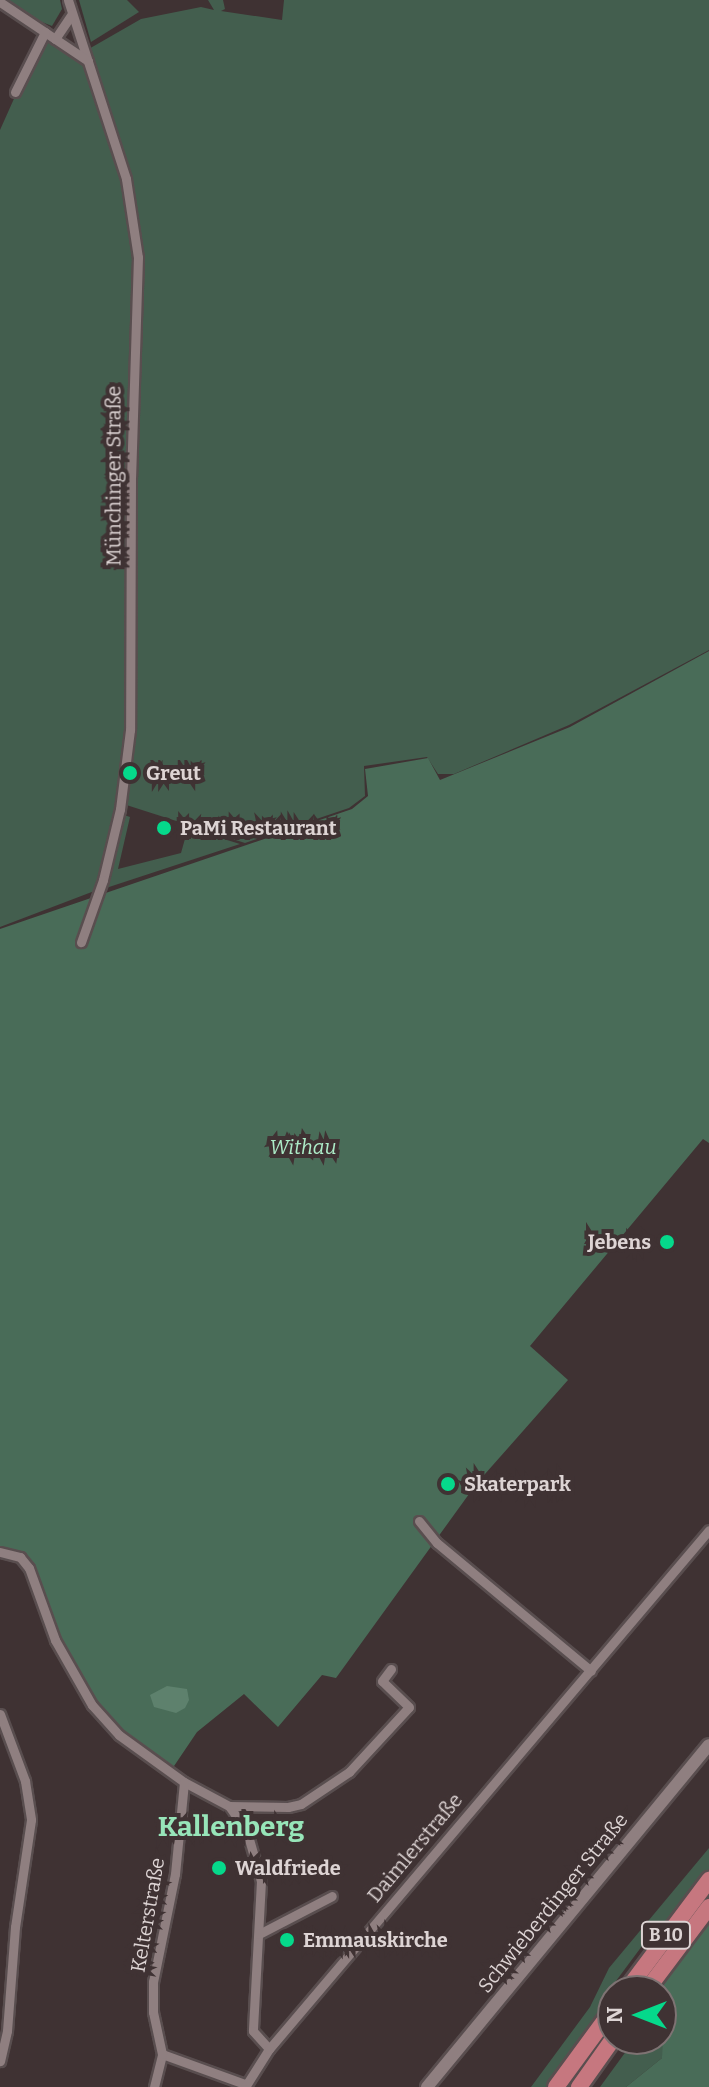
<!DOCTYPE html>
<meta charset="utf-8">
<style>
body{margin:0}
#map{position:relative;width:709px;height:2087px;overflow:hidden;background:#3f3233;font-family:Bitter,serif}
div>[style]{position:absolute}
.green>*{inset:0;background:#435e4e}
.forest>*{inset:0;background:#496c58}
.water>*{inset:0;background:#5e816d}
.roads{filter:drop-shadow(2px 0 #594e4f) drop-shadow(-2px 0 #594e4f) drop-shadow(0 2px #594e4f) drop-shadow(0 -2px #594e4f)}
.minor>*{height:9px;margin:-4.5px;padding:0 4.5px;transform-origin:4.5px;border-radius:4.5px;background:#8f7f80}
.tertiary>*{height:12px;margin:-6px;padding:0 6px;transform-origin:6px;border-radius:6px;background:#8f7f80}
.trunk>*{height:16px;margin:-8px;padding:0 8px;transform-origin:8px;border-radius:8px;background:#c6777f}
.dots>*{width:22px;height:22px;translate:-50% -50%;box-sizing:border-box;border:4px solid #3f3233;border-radius:50%}
span{translate:-50% -50%;white-space:nowrap;text-align:center;line-height:1.15;-webkit-text-stroke:8px #3f3233;paint-order:stroke}
.shield-label span{padding:2px 6px;background:#3f3233;border:2px solid;border-radius:6px;-webkit-text-stroke-width:0}
.shield-label{font-size:18px;color:#ddd4d4;font-weight:700}
.street-label{font-size:20px;color:#ddd4d4}
.poi-label{font-size:20px;color:#ddd4d4;font-weight:700}
.left{translate:0 -50%;text-align:left}
.right{translate:-100% -50%;text-align:right}
.park-label{font-size:20px;color:#adecc8;font-style:italic}
.district-label{font-size:28px;color:#97e5b9;font-weight:700}
.north{position:absolute;left:597px;top:1975px;width:80px;height:80px;box-sizing:border-box;background:#3f3233;border:2px solid #7e7373;border-radius:50%;rotate:270deg;font-size:22px;font-weight:700;line-height:32px;text-align:center;color:#ddd4d4}
.north::after{content:'';display:block;margin:auto;width:28px;height:36px;background:#05d98b;clip-path:polygon(50% 0,100% 100%,50% 72%,0 100%)}
</style>
<div id="map">
<div class="green">
<div style="clip-path:polygon(4px 0,60px 0,62px 9px,52px 26px,29px 17px)"></div>
<div style="clip-path:polygon(79px 0,127px 0,139px 12px,91px 42px)"></div>
<div style="clip-path:polygon(208px 0,223px 0,225px 9px,221px 11px,282px 20px,284px 0,709px 0,709px 650px,569px 725px,454px 774px,438px 774px,427px 757px,364px 766px,365px 796px,349px 808px,245px 843px,117px 802px,97px 890px,0 927px,0 130px,21px 83px,46px 41px,82px 63px,87px 50px,141px 19px,201px 7px,214px 10px)"></div>
<div style="clip-path:polygon(124px 815px,130px 817px,118px 869px,181px 853px,188px 828px,240px 844px,106px 888px)"></div>
<div style="clip-path:polygon(709px 1848px,709px 1871px,672px 1918px,642px 1946px,613px 1985px,606px 2007px,548px 2087px,531px 2087px,590px 2007px,609px 1968px)"></div>
<div style="clip-path:polygon(663px 2000px,662px 2058px,626px 2087px,600px 2087px,635px 2039px,661px 2039px)"></div>
</div>
<div class="forest">
<div style="clip-path:polygon(709px 651px,709px 1143px,703px 1139px,530px 1346px,568px 1380px,477px 1483px,336px 1678px,322px 1675px,278px 1727px,244px 1694px,197px 1732px,170px 1772px,119px 1735px,80px 1686px,19px 1557px,0 1552px,0 929px,352px 809px,368px 796px,365px 769px,428px 758px,440px 780px,570px 727px)"></div>
<div style="clip-path:polygon(709px 1919px,709px 2087px,626px 2087px,662px 2058px,663px 2002px,661px 1991px,655px 1991px)"></div>
</div>
<div class="water">
<div style="clip-path:polygon(167px 1686px,187px 1689px,189px 1700px,185px 1708px,176px 1713px,154px 1707px,150px 1695px)"></div>
</div>
<div class="roads">
<div class="minor">
<div style="left:68px;top:0;width:188px;rotate:72deg"></div>
<div style="left:126px;top:179px;width:79px;rotate:81.3deg"></div>
<div style="left:138px;top:257px;width:220px;rotate:91.8deg"></div>
<div style="left:131px;top:477px;width:253px;rotate:90.2deg"></div>
<div style="left:130px;top:730px;width:80px;rotate:97.2deg"></div>
<div style="left:120px;top:809px;width:73px;rotate:103.5deg"></div>
<div style="left:103px;top:880px;width:66px;rotate:109.5deg"></div>
<div style="left:0;top:2px;width:106px;rotate:33.8deg"></div>
<div style="left:55px;top:39px;width:30px;rotate:-56deg"></div>
<div style="left:15px;top:92px;width:67px;rotate:-63.4deg"></div>
<div style="left:419px;top:1521px;width:28px;rotate:51deg"></div>
<div style="left:437px;top:1543px;width:200px;rotate:39.7deg"></div>
<div style="left:0;top:1552px;width:21px;rotate:14deg"></div>
<div style="left:20px;top:1557px;width:14px;rotate:51deg"></div>
<div style="left:29px;top:1568px;width:77px;rotate:70.1deg"></div>
<div style="left:55px;top:1640px;width:75px;rotate:60.4deg"></div>
<div style="left:92px;top:1705px;width:40px;rotate:48deg"></div>
<div style="left:119px;top:1735px;width:80px;rotate:35.9deg"></div>
<div style="left:184px;top:1782px;width:51px;rotate:28.1deg"></div>
<div style="left:229px;top:1806px;width:32px;rotate:55deg"></div>
<div style="left:247px;top:1832px;width:51px;rotate:74.1deg"></div>
<div style="left:261px;top:1881px;width:150px;rotate:93.1deg"></div>
<div style="left:253px;top:2031px;width:24px;rotate:48deg"></div>
<div style="left:0;top:1714px;width:72px;rotate:69.5deg"></div>
<div style="left:25px;top:1781px;width:39px;rotate:81deg"></div>
<div style="left:31px;top:1820px;width:108px;rotate:98.5deg"></div>
<div style="left:15px;top:1927px;width:104px;rotate:94.4deg"></div>
<div style="left:7px;top:2031px;width:31px;rotate:103deg"></div>
<div style="left:229px;top:1806px;width:59px;rotate:1deg"></div>
<div style="left:288px;top:1807px;width:13px;rotate:-13deg"></div>
<div style="left:301px;top:1804px;width:58px;rotate:-33.7deg"></div>
<div style="left:349px;top:1772px;width:88px;rotate:-47.3deg"></div>
<div style="left:409px;top:1707px;width:37px;rotate:-136deg"></div>
<div style="left:382px;top:1681px;width:15px;rotate:-53deg"></div>
<div style="left:259px;top:1934px;width:82px;rotate:-27.5deg"></div>
<div style="left:162px;top:2054px;width:88px;rotate:19.9deg"></div>
<div style="left:154px;top:2087px;width:34px;rotate:-76deg"></div>
<div style="left:162px;top:2054px;width:43px;rotate:-102.1deg"></div>
<div style="left:153px;top:2012px;width:30px;rotate:-90deg"></div>
<div style="left:153px;top:1982px;width:110px;rotate:-78.5deg"></div>
<div style="left:175px;top:1874px;width:92px;rotate:-84.4deg"></div>
<div style="left:245px;top:2087px;width:45px;rotate:-57.7deg"></div>
<div style="left:269px;top:2049px;width:680px;rotate:-49.71deg"></div>
</div>
<div class="tertiary">
<div style="left:427px;top:2087px;width:443px;rotate:-50.5deg"></div>
</div>
<div class="trunk">
<div style="left:626px;top:1991px;width:139px;rotate:-53.2deg"></div>
<div style="left:646px;top:1991px;width:105px;rotate:-53.1deg"></div>
<div style="left:556px;top:2087px;width:97px;rotate:-53.8deg"></div>
<div style="left:579px;top:2087px;width:59px;rotate:-54.7deg"></div>
</div>
</div>
<div class="dots">
<div style="left:130px;top:773px;background:#05d98b"></div>
<div style="left:164px;top:828px;background:#05d98b"></div>
<div style="left:667px;top:1242px;background:#05d98b"></div>
<div style="left:448px;top:1484px;background:#05d98b"></div>
<div style="left:219px;top:1868px;background:#05d98b"></div>
<div style="left:287px;top:1940px;background:#05d98b"></div>
</div>
<div class="shield-label">
<span style="left:666px;top:1935px">B 10</span>
</div>
<div class="street-label">
<span style="left:114px;top:476px;rotate:-90deg">Münchinger Straße</span>
<span style="left:415px;top:1848px;rotate:-50deg">Daimlerstraße</span>
<span style="left:553px;top:1903px;rotate:-51deg">Schwieberdinger Straße</span>
<span style="left:148px;top:1915px;rotate:-80deg">Kelterstraße</span>
</div>
<div class="poi-label">
<span class="left" style="left:146px;top:773px">Greut</span>
<span class="left" style="left:180px;top:828px">PaMi Restaurant</span>
<span class="right" style="left:651px;top:1242px">Jebens</span>
<span class="left" style="left:464px;top:1484px">Skaterpark</span>
<span class="left" style="left:235px;top:1868px">Waldfriede</span>
<span class="left" style="left:303px;top:1940px">Emmauskirche</span>
</div>
<div class="park-label">
<span style="left:303px;top:1147px">Withau</span>
</div>
<div class="district-label">
<span style="left:231px;top:1827px">Kallenberg</span>
</div>
<div class="north">N</div>
</div>
